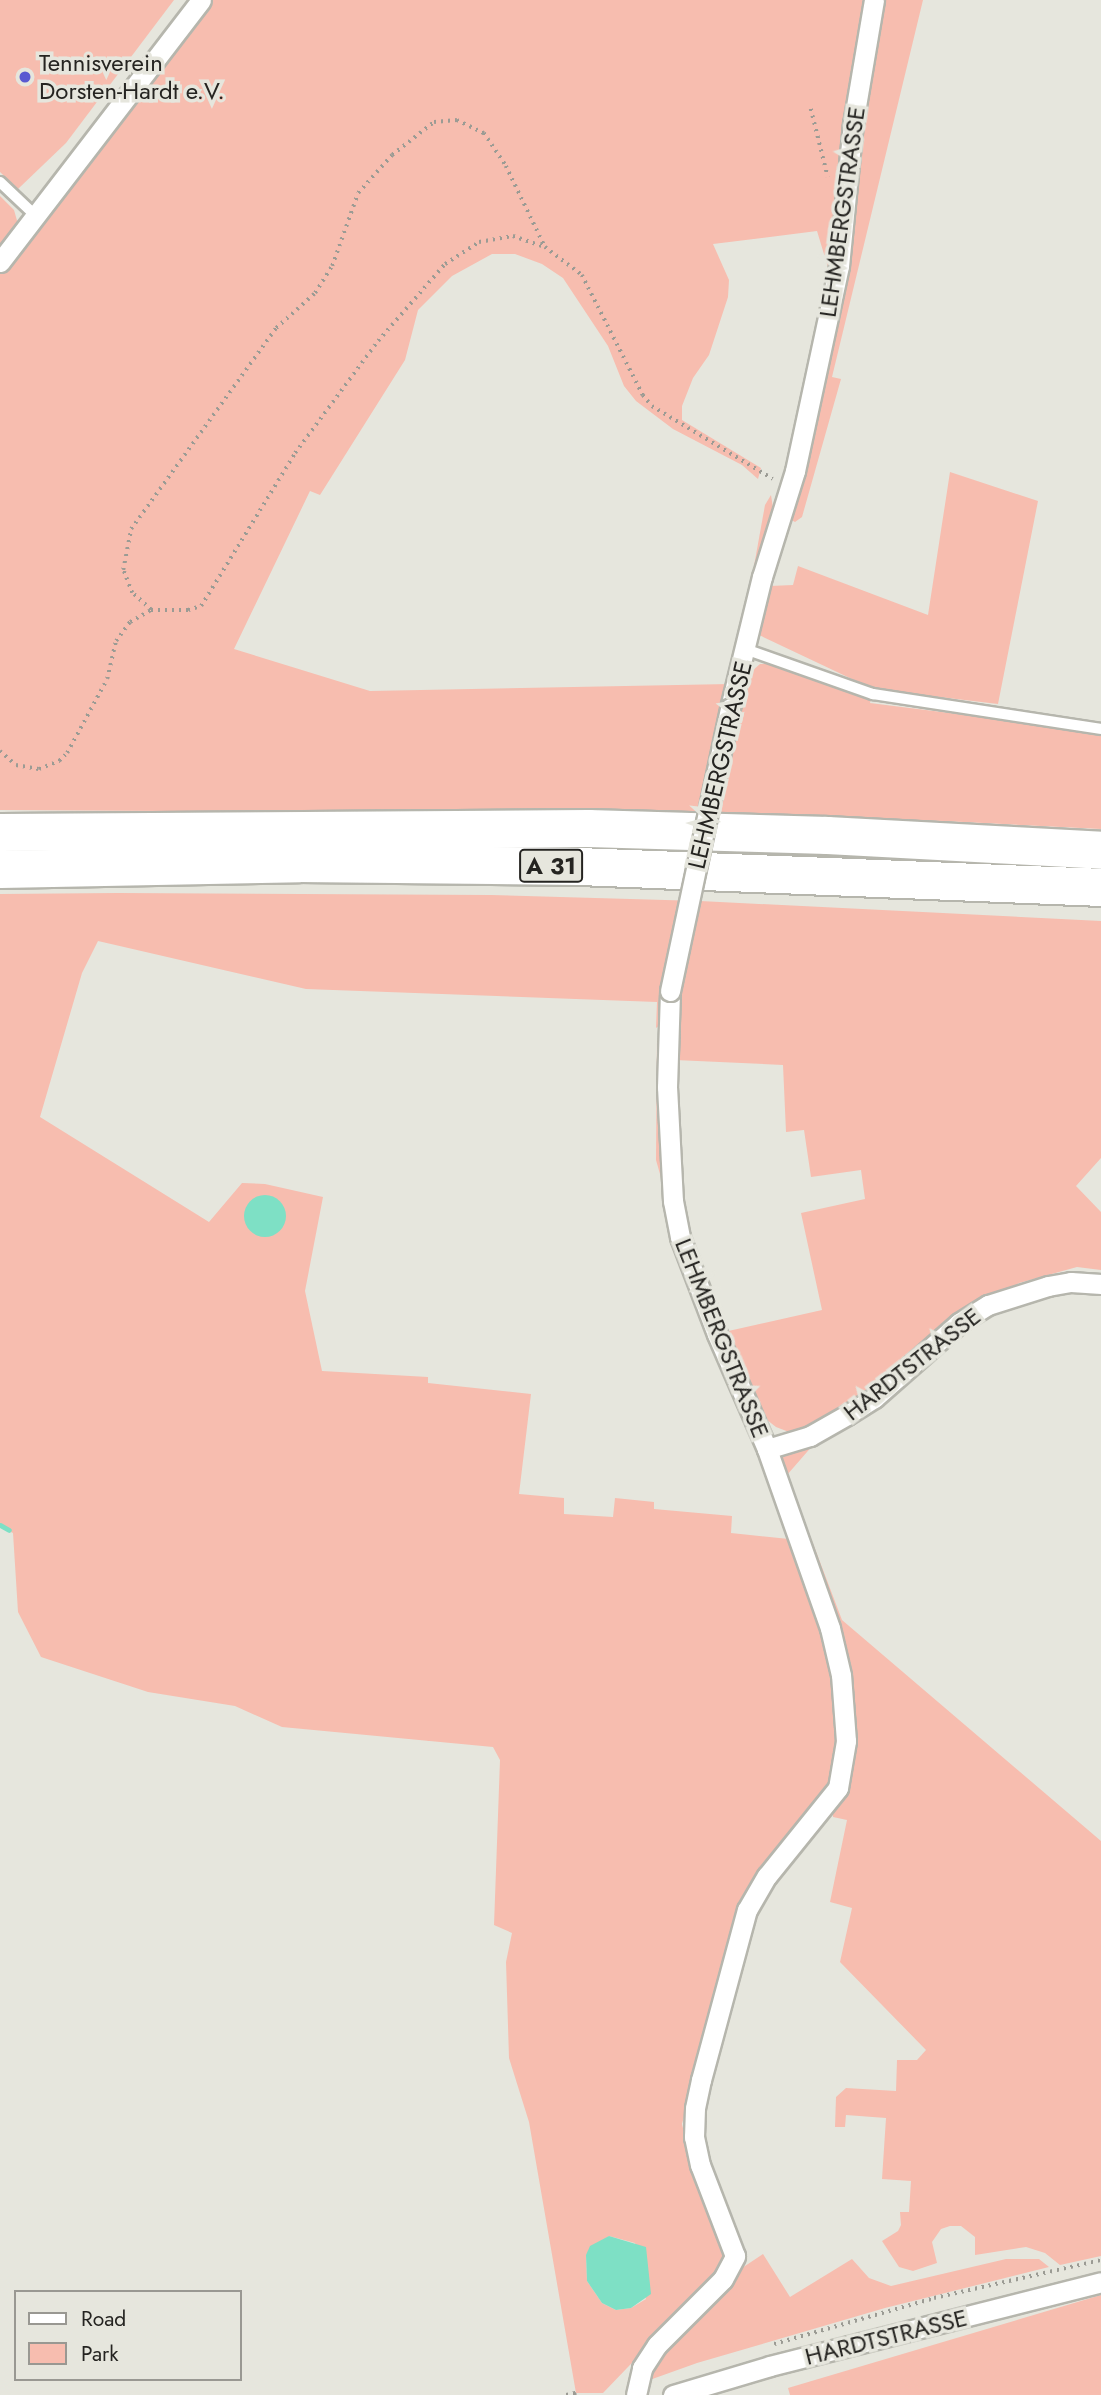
<!DOCTYPE html>
<style>
body{margin:0}
#map{position:relative;width:1101px;height:2395px;overflow:hidden;background:#e6e6dd;font-family:Jost,sans-serif}
div>[style]{position:absolute}
.green>*{inset:0;background:#f7bdaf}
.water>*{inset:0;background:#7ee0c5}
.round{border-radius:50%}
.stream>*{height:5px;margin:-2.5px;padding:0 2.5px;transform-origin:2.5px;border-radius:2.5px;background:#7ee0c5}
.path>*{height:3.5px;margin-top:-1.75px;transform-origin:0;background:repeating-linear-gradient(90deg,#9b9b94 0 2px,transparent 0 7px)}
.roads{filter:drop-shadow(2px 0 #b6b6ad) drop-shadow(-2px 0 #b6b6ad) drop-shadow(0 2px #b6b6ad) drop-shadow(0 -2px #b6b6ad)}
.service>*{height:10px;margin:-5px;padding:0 5px;transform-origin:5px;border-radius:5px;background:#fff}
.minor>*{height:19px;margin:-9.5px;padding:0 9.5px;transform-origin:9.5px;border-radius:9.5px;background:#fff}
.motorway>*{height:37px;margin:-18.5px;padding:0 18.5px;transform-origin:18.5px;border-radius:18.5px;background:#fff}
.bridges{filter:drop-shadow(2px 0 #b6b6ad) drop-shadow(-2px 0 #b6b6ad) drop-shadow(0 2px #b6b6ad) drop-shadow(0 -2px #b6b6ad)}
.minor-bridge>*{height:19px;margin:-9.5px;padding:0 9.5px;transform-origin:9.5px;border-radius:9.5px;background:#fff}
.dots>*{width:19px;height:19px;translate:-50% -50%;box-sizing:border-box;border:4px solid #e6e6dd;border-radius:50%}
span{translate:-50% -50%;white-space:nowrap;text-align:center;line-height:1.15;-webkit-text-stroke:7px #e6e6dd;paint-order:stroke}
.shield-label span{padding:2px 5px;background:#e6e6dd;border:2px solid;border-radius:5px;-webkit-text-stroke-width:0}
.shield-label{font-size:23px;color:#252421;font-weight:700}
.poi-label{font-size:24px;color:#252421}
.left{translate:0 -50%;text-align:left}
.street-label{font-size:24px;color:#252421}
.legend{position:absolute;left:14px;top:2290px;width:228px;height:91px;box-sizing:border-box;background:#e6e6dd;border:2px solid #999892;margin:0;padding:9px 12px;list-style:none;font-size:21px;color:#252421}
.legend li{display:flex;align-items:center;gap:14px;height:35px}
.legend b{width:35px;border:2px solid #999892}
</style>
<div id="map">
<div class="green">
<div style="clip-path:polygon(0 0,174px 0,66px 143px,18px 189px,0 172px)"></div>
<div style="clip-path:polygon(208px 0,868px 0,830px 274px,817px 231px,713px 244px,729px 280px,728px 297px,709px 355px,693px 378px,682px 406px,682px 420px,761px 468px,758px 479px,742px 465px,673px 429px,636px 401px,624px 386px,608px 346px,563px 278px,542px 264px,515px 254px,492px 254px,452px 276px,418px 310px,405px 360px,320px 495px,310px 491px,234px 649px,370px 691px,730px 684px,750px 582px,753px 587px,702px 814px,0 810px,0 273px)"></div>
<div style="clip-path:polygon(878px 0,923px 0,832px 377px,841px 379px,802px 517px,795px 522px,788px 518px)"></div>
<div style="clip-path:polygon(0 196px,14px 210px,18px 224px,0 247px)"></div>
<div style="clip-path:polygon(950px 472px,1038px 501px,998px 704px,873px 689px,759px 635px,770px 586px,793px 585px,798px 566px,928px 615px)"></div>
<div style="clip-path:polygon(771px 495px,773px 508px,758px 562px,754px 566px,765px 505px)"></div>
<div style="clip-path:polygon(760px 664px,769px 664px,871px 698px,870px 703px,1005px 720px,1101px 736px,1101px 829px,944px 821px,715px 815px,738px 708px,742px 708px,746px 699px,752px 671px)"></div>
<div style="clip-path:polygon(evenodd,118px 893px,491px 895px,700px 901px,1101px 921px,1101px 1158px,1076px 1186px,1101px 1212px,1101px 1270px,1077px 1267px,1019px 1283px,957px 1319px,856px 1404px,814px 1429px,789px 1432px,776px 1427px,762px 1416px,724px 1332px,822px 1310px,801px 1213px,865px 1199px,861px 1170px,811px 1177px,804px 1130px,786px 1132px,783px 1065px,675px 1060px,660px 1025px,656px 1028px,657px 1002px,306px 989px,98px 941px,82px 973px,40px 1117px,209px 1222px,242px 1183px,265px 1184px,323px 1197px,305px 1291px,322px 1371px,428px 1377px,428px 1383px,531px 1394px,519px 1494px,564px 1498px,564px 1514px,613px 1517px,615px 1498px,654px 1502px,654px 1509px,732px 1516px,731px 1533px,789px 1539px,829px 1641px,840px 1724px,833px 1786px,781px 1844px,737px 1910px,682px 2124px,695px 2179px,726px 2265px,603px 2393px,576px 2393px,529px 2122px,509px 2058px,506px 1962px,512px 1933px,494px 1925px,500px 1760px,493px 1747px,282px 1727px,235px 1706px,148px 1692px,41px 1657px,18px 1612px,13px 1533px,0 1527px,0 894px,118px 893px,609px 2236px,635px 2243px,646px 2299px,631px 2308px,616px 2310px,602px 2303px,587px 2281px,586px 2255px,609px 2236px)"></div>
<div style="clip-path:polygon(657px 1040px,660px 1044px,664px 1188px,656px 1160px)"></div>
<div style="clip-path:polygon(820px 1437px,787px 1475px,842px 1620px,1101px 1841px,1101px 2256px,1060px 2265px,1045px 2253px,1026px 2247px,975px 2255px,975px 2237px,961px 2226px,950px 2226px,941px 2229px,932px 2242px,937px 2263px,913px 2271px,899px 2267px,882px 2241px,898px 2231px,901px 2225px,900px 2212px,909px 2212px,911px 2181px,882px 2179px,886px 2118px,846px 2115px,845px 2127px,835px 2127px,836px 2097px,846px 2088px,896px 2091px,897px 2060px,917px 2060px,926px 2050px,840px 1962px,852px 1908px,830px 1902px,847px 1820px,833px 1817px,833px 1804px,851px 1754px,777px 1452px)"></div>
<div style="clip-path:polygon(763px 2254px,790px 2297px,852px 2259px,869px 2278px,891px 2286px,1006px 2259px,1039px 2259px,1049px 2267px,885px 2308px,697px 2363px,644px 2382px,655px 2361px,703px 2306px,742px 2268px)"></div>
<div style="clip-path:polygon(1101px 2295px,1101px 2395px,790px 2395px,788px 2388px)"></div>
</div>
<div class="water">
<div class="round" style="left:244px;top:1195px;width:42px;height:42px"></div>
<div style="clip-path:polygon(609px 2236px,646px 2247px,651px 2294px,631px 2308px,616px 2310px,602px 2303px,587px 2281px,586px 2255px,590px 2246px)"></div>
</div>
<div class="stream">
<div style="left:0;top:1525px;width:10px;rotate:29deg"></div>
</div>
<div class="path">
<div style="left:811px;top:109px;width:70px;rotate:76deg"></div>
<div style="left:151px;top:610px;width:25px;rotate:-138deg"></div>
<div style="left:132px;top:593px;width:25px;rotate:-111deg"></div>
<div style="left:123px;top:570px;width:42px;rotate:-79deg"></div>
<div style="left:131px;top:529px;width:248px;rotate:-54.2deg"></div>
<div style="left:276px;top:328px;width:52px;rotate:-41.9deg"></div>
<div style="left:315px;top:293px;width:32px;rotate:-58deg"></div>
<div style="left:332px;top:266px;width:77px;rotate:-70.4deg"></div>
<div style="left:358px;top:193px;width:51px;rotate:-48.2deg"></div>
<div style="left:392px;top:155px;width:53px;rotate:-38.2deg"></div>
<div style="left:434px;top:122px;width:23px;rotate:-5deg"></div>
<div style="left:457px;top:120px;width:30px;rotate:26deg"></div>
<div style="left:484px;top:133px;width:40px;rotate:56deg"></div>
<div style="left:506px;top:166px;width:90px;rotate:64.3deg"></div>
<div style="left:0;top:751px;width:21px;rotate:41deg"></div>
<div style="left:16px;top:765px;width:23px;rotate:10deg"></div>
<div style="left:39px;top:769px;width:22px;rotate:-22deg"></div>
<div style="left:59px;top:761px;width:11px;rotate:-45deg"></div>
<div style="left:67px;top:753px;width:84px;rotate:-61.6deg"></div>
<div style="left:107px;top:679px;width:39px;rotate:-77deg"></div>
<div style="left:116px;top:641px;width:24px;rotate:-54deg"></div>
<div style="left:130px;top:622px;width:24px;rotate:-30deg"></div>
<div style="left:151px;top:610px;width:37px"></div>
<div style="left:188px;top:610px;width:14px;rotate:-17deg"></div>
<div style="left:201px;top:606px;width:180px;rotate:-58.4deg"></div>
<div style="left:295px;top:453px;width:139px;rotate:-53.5deg"></div>
<div style="left:378px;top:341px;width:102px;rotate:-49deg"></div>
<div style="left:445px;top:264px;width:40px;rotate:-32.9deg"></div>
<div style="left:479px;top:242px;width:35px;rotate:-10deg"></div>
<div style="left:513px;top:236px;width:34px;rotate:19deg"></div>
<div style="left:545px;top:247px;width:46px;rotate:37.1deg"></div>
<div style="left:582px;top:275px;width:135px;rotate:63.1deg"></div>
<div style="left:643px;top:395px;width:14px;rotate:51deg"></div>
<div style="left:652px;top:406px;width:141px;rotate:31.1deg"></div>
<div style="left:774px;top:2344px;width:166px;rotate:-16deg"></div>
<div style="left:934px;top:2298px;width:171px;rotate:-12.8deg"></div>
<div style="left:566px;top:2395px;width:10px;rotate:-11deg"></div>
<div style="left:576px;top:2393px;width:4px;rotate:146deg"></div>
</div>
<div class="roads">
<div class="service">
<div style="left:0;top:182px;width:50px;rotate:43.4deg"></div>
<div style="left:745px;top:649px;width:136px;rotate:19.4deg"></div>
<div style="left:873px;top:694px;width:231px;rotate:8.7deg"></div>
</div>
<div class="minor">
<div style="left:0;top:262px;width:330px;rotate:-52.5deg"></div>
<div style="left:730px;top:708px;width:135px;rotate:-76.3deg"></div>
<div style="left:762px;top:577px;width:111px;rotate:-72.7deg"></div>
<div style="left:795px;top:471px;width:210px;rotate:-77.9deg"></div>
<div style="left:839px;top:266px;width:143px;rotate:-84.4deg"></div>
<div style="left:853px;top:124px;width:126px;rotate:-80.4deg"></div>
<div style="left:767px;top:1449px;width:45px;rotate:-16.8deg"></div>
<div style="left:810px;top:1436px;width:43px;rotate:-29.6deg"></div>
<div style="left:847px;top:1415px;width:32px;rotate:-32deg"></div>
<div style="left:874px;top:1398px;width:113px;rotate:-41.4deg"></div>
<div style="left:959px;top:1323px;width:34px;rotate:-32deg"></div>
<div style="left:988px;top:1305px;width:63px;rotate:-17.6deg"></div>
<div style="left:1048px;top:1286px;width:23px;rotate:-10deg"></div>
<div style="left:1071px;top:1282px;width:30px;rotate:4deg"></div>
<div style="left:636px;top:2395px;width:28px;rotate:-77deg"></div>
<div style="left:642px;top:2368px;width:27px;rotate:-57deg"></div>
<div style="left:657px;top:2345px;width:93px;rotate:-45deg"></div>
<div style="left:723px;top:2279px;width:26px;rotate:-62deg"></div>
<div style="left:735px;top:2256px;width:97px;rotate:-111deg"></div>
<div style="left:700px;top:2165px;width:29px;rotate:-102deg"></div>
<div style="left:694px;top:2137px;width:29px;rotate:-88deg"></div>
<div style="left:695px;top:2108px;width:29px;rotate:-78deg"></div>
<div style="left:701px;top:2080px;width:176px;rotate:-74.9deg"></div>
<div style="left:747px;top:1910px;width:39px;rotate:-60deg"></div>
<div style="left:767px;top:1876px;width:113px;rotate:-51.1deg"></div>
<div style="left:838px;top:1788px;width:48px;rotate:-80.3deg"></div>
<div style="left:846px;top:1741px;width:66px;rotate:-94.3deg"></div>
<div style="left:841px;top:1675px;width:48px;rotate:-103.2deg"></div>
<div style="left:830px;top:1628px;width:190px;rotate:-109.4deg"></div>
<div style="left:767px;top:1449px;width:125px;rotate:-113.5deg"></div>
<div style="left:717px;top:1334px;width:104px;rotate:-110.9deg"></div>
<div style="left:680px;top:1237px;width:37px;rotate:-101deg"></div>
<div style="left:673px;top:1201px;width:114px;rotate:-93deg"></div>
<div style="left:667px;top:1087px;width:96px;rotate:-88.2deg"></div>
<div style="left:673px;top:2395px;width:101px;rotate:-16.6deg"></div>
<div style="left:770px;top:2366px;width:341px;rotate:-14.2deg"></div>
</div>
<div class="motorway">
<div style="left:0;top:832px;width:588px;rotate:-0.39deg"></div>
<div style="left:588px;top:828px;width:239px;rotate:1.7deg"></div>
<div style="left:827px;top:835px;width:274px;rotate:3.1deg"></div>
<div style="left:0;top:869px;width:299px;rotate:-1.1deg"></div>
<div style="left:299px;top:863px;width:280px;rotate:0.6deg"></div>
<div style="left:579px;top:866px;width:522px;rotate:2.3deg"></div>
</div>
</div>
<div class="bridges">
<div class="minor-bridge">
<div style="left:670px;top:991px;width:289px;rotate:-78deg"></div>
</div>
</div>
<div class="dots">
<div style="left:25px;top:77px;background:#5a59d1"></div>
</div>
<div class="shield-label">
<span style="left:551px;top:866px">A 31</span>
</div>
<div class="poi-label">
<span class="left" style="left:39px;top:77px">Tennisverein<br>Dorsten-Hardt e.V.</span>
</div>
<div class="street-label">
<span style="left:842px;top:212px;rotate:-82deg">LEHMBERGSTRASSE</span>
<span style="left:720px;top:765px;rotate:-77deg">LEHMBERGSTRASSE</span>
<span style="left:722px;top:1338px;rotate:68deg">LEHMBERGSTRASSE</span>
<span style="left:912px;top:1364px;rotate:-38deg">HARDTSTRASSE</span>
<span style="left:886px;top:2337px;rotate:-14deg">HARDTSTRASSE</span>
</div>
<ul class="legend">
<li><b style="height:9px;background:#fff"></b>Road</li>
<li><b style="height:19px;background:#f7bdaf"></b>Park</li>
</ul>
</div>
